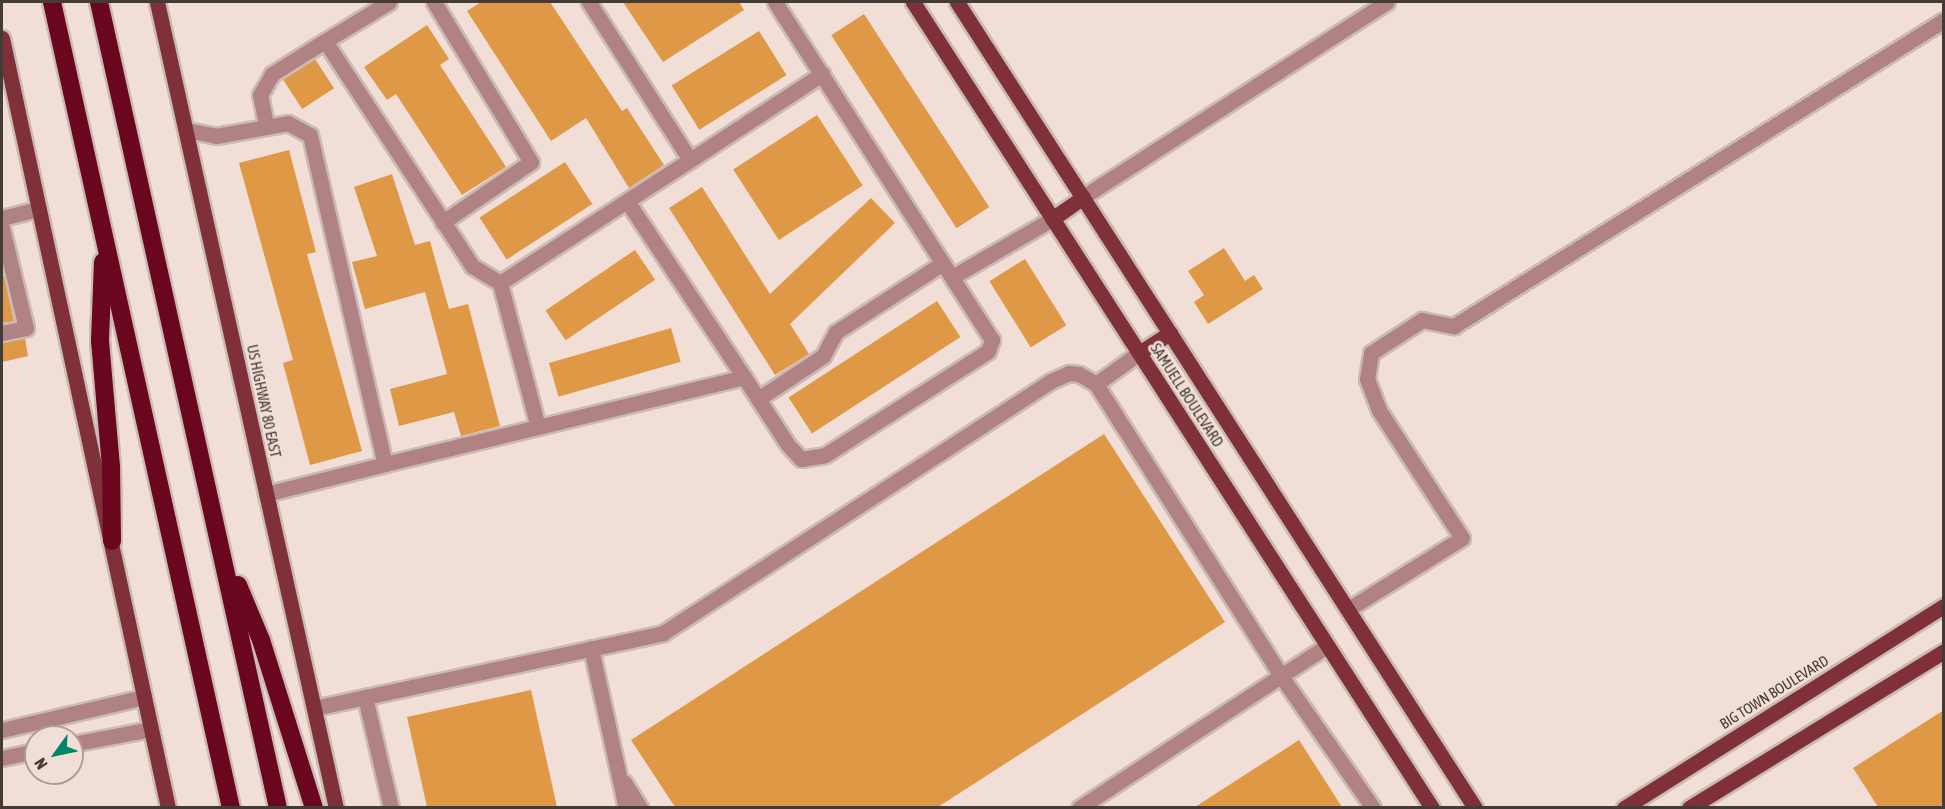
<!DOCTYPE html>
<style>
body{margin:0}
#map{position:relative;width:1945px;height:809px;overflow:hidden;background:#f1ded7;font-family:"Asap Condensed",sans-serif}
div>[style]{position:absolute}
.building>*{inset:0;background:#df9946;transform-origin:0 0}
.roads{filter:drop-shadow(2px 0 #cbbab4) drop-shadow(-2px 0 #cbbab4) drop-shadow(0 2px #cbbab4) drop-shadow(0 -2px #cbbab4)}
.minor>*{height:15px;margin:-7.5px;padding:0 7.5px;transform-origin:7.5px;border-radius:7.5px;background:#b18284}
.major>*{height:15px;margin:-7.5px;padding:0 7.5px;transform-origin:7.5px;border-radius:7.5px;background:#7f3038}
.highway>*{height:18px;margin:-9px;padding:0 9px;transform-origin:9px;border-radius:9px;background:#6a061e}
span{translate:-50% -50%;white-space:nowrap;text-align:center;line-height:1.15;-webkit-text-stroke:5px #f1ded7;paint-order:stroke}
.street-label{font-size:15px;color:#433b38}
.frame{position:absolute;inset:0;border:3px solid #433b38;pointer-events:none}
.north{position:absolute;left:24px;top:725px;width:60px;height:60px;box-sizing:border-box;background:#f1ded7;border:2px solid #ab9d97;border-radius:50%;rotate:237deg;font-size:16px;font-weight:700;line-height:24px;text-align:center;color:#433b38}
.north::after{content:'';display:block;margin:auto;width:21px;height:27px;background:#008669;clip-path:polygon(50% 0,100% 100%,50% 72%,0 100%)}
</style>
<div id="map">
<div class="building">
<div style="clip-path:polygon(481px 2px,550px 2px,622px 111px,627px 108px,664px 165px,629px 188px,586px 118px,551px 141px,467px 11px)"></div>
<div style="clip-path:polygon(623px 2px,739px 2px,744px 10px,663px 62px)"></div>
<div style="left:864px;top:14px;width:230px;height:39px;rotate:57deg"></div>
<div style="clip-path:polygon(427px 25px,449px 59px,440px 65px,506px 167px,462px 195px,396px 94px,387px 100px,364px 67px)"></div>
<div style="left:759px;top:31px;width:52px;height:103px;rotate:58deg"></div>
<div style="left:315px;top:59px;width:35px;height:38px;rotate:57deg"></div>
<div style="left:817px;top:115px;width:84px;height:100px;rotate:57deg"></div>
<div style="clip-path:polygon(289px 150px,316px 252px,307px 254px,362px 451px,310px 465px,283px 363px,293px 360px,239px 163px)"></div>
<div style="left:565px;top:162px;width:50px;height:102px;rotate:57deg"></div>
<div style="clip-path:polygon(392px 174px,415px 245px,430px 241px,449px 309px,468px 304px,500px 426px,461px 436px,454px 412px,399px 426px,390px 389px,447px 374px,425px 292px,365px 309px,352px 262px,377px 256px,354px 187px)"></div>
<div style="clip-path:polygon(702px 187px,770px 294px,871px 198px,895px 223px,790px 324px,809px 354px,775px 375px,669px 208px)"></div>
<div style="clip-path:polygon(1224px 248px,1245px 281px,1254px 275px,1263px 289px,1208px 324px,1194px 302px,1204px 295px,1188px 271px)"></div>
<div style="left:635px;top:250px;width:36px;height:108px;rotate:56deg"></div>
<div style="left:1025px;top:259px;width:78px;height:42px;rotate:58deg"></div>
<div style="clip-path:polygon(4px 276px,14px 321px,2px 323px,2px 277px)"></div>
<div style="left:937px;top:301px;width:43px;height:177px;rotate:57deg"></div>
<div style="left:671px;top:328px;width:35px;height:127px;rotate:74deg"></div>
<div style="clip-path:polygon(25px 338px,28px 356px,2px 362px,2px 342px)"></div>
<div style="clip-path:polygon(1104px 434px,1225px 622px,938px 807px,675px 807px,631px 740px)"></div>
<div style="clip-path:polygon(531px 690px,557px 807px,427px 807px,407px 717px)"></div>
<div style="clip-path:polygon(1944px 710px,1944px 807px,1878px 807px,1853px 768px)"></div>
<div style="clip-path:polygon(1299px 740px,1342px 807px,1195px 807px)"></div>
</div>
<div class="roads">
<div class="minor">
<div style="left:389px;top:2px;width:75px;rotate:148.6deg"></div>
<div style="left:325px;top:41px;width:269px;rotate:56.8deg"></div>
<div style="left:472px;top:266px;width:33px;rotate:31deg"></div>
<div style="left:434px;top:2px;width:187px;rotate:58.8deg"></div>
<div style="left:531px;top:162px;width:107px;rotate:145.7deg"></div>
<div style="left:266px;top:125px;width:31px;rotate:-101deg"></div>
<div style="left:260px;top:95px;width:24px;rotate:-60deg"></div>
<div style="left:272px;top:74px;width:62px;rotate:-31.9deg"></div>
<div style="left:186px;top:130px;width:31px;rotate:11deg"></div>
<div style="left:216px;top:136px;width:73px;rotate:-10.2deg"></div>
<div style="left:288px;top:123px;width:25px;rotate:29deg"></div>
<div style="left:310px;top:135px;width:337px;rotate:77.2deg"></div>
<div style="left:385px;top:464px;width:369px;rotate:-13.6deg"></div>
<div style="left:744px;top:377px;width:81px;rotate:57.1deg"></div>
<div style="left:788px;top:445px;width:19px;rotate:47deg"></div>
<div style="left:801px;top:459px;width:24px;rotate:-9deg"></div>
<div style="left:825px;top:455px;width:193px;rotate:-32.5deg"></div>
<div style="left:988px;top:351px;width:12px;rotate:-70deg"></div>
<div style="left:992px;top:340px;width:402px;rotate:-122.7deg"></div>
<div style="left:690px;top:160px;width:158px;rotate:-33.1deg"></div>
<div style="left:1083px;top:197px;width:361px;rotate:-32.7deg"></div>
<div style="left:627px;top:201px;width:211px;rotate:56.4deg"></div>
<div style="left:2px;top:218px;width:38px;rotate:-14deg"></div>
<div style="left:2px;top:228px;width:103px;rotate:76.5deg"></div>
<div style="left:26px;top:328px;width:25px;rotate:168deg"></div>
<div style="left:952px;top:277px;width:116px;rotate:-30.1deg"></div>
<div style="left:1096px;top:384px;width:53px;rotate:-35.8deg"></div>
<div style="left:758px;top:399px;width:78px;rotate:-33.5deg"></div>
<div style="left:823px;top:356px;width:27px;rotate:-62deg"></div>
<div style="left:836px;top:332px;width:127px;rotate:-32.8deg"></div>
<div style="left:538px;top:427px;width:149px;rotate:-104.8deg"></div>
<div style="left:500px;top:283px;width:226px;rotate:-32.9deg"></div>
<div style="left:690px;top:160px;width:188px;rotate:-122.6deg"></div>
<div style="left:266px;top:494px;width:123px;rotate:-14.1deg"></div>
<div style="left:1350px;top:608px;width:132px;rotate:-32deg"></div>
<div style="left:1462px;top:538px;width:153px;rotate:-123deg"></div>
<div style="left:1379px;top:410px;width:33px;rotate:-111deg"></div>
<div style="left:1367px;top:379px;width:26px;rotate:-81deg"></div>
<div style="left:1371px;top:353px;width:61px;rotate:-32.9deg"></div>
<div style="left:1422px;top:320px;width:33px;rotate:11deg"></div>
<div style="left:1454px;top:326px;width:578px;rotate:-31.98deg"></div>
<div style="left:591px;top:648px;width:164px;rotate:77.7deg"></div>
<div style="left:365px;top:697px;width:114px;rotate:76.8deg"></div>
<div style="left:314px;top:708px;width:357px;rotate:-12.1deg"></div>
<div style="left:663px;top:633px;width:463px;rotate:-33deg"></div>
<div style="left:1051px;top:381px;width:20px;rotate:-24deg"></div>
<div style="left:1069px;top:373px;width:10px;rotate:6deg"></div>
<div style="left:1079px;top:374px;width:20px;rotate:30deg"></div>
<div style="left:1096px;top:384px;width:346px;rotate:57.6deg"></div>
<div style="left:1281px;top:676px;width:161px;rotate:55.1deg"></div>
<div style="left:2px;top:730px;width:146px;rotate:-13.1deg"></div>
<div style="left:72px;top:744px;width:80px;rotate:-10.8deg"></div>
<div style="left:2px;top:758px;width:35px;rotate:-12deg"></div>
<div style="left:624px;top:782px;width:31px;rotate:58deg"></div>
<div style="left:1079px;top:808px;width:296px;rotate:-33.2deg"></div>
</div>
<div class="major">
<div style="left:157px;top:2px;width:826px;rotate:77.48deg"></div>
<div style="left:913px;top:2px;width:959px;rotate:57.22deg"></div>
<div style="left:957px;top:2px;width:958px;rotate:57.27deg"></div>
<div style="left:2px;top:38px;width:788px;rotate:77.83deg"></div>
<div style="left:1052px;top:219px;width:38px;rotate:-35deg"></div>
<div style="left:1139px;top:353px;width:37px;rotate:-33deg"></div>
<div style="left:1624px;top:808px;width:378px;rotate:-32.3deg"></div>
<div style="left:1689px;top:808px;width:299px;rotate:-31.6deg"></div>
</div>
<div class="highway">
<div style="left:52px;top:2px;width:826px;rotate:77.48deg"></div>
<div style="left:99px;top:2px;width:826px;rotate:77.48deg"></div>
<div style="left:103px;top:262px;width:79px;rotate:92.2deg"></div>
<div style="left:100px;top:341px;width:125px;rotate:85deg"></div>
<div style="left:111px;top:466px;width:75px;rotate:89.2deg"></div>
<div style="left:238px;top:585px;width:60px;rotate:67.3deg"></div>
<div style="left:261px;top:640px;width:176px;rotate:72.5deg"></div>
</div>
</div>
<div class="street-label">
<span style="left:1187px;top:395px;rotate:57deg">SAMUELL BOULEVARD</span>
<span style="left:264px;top:401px;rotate:78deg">US HIGHWAY 80 EAST</span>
<span style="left:1774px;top:692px;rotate:-32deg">BIG TOWN BOULEVARD</span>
</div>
<div class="frame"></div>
<div class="north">N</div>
</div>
